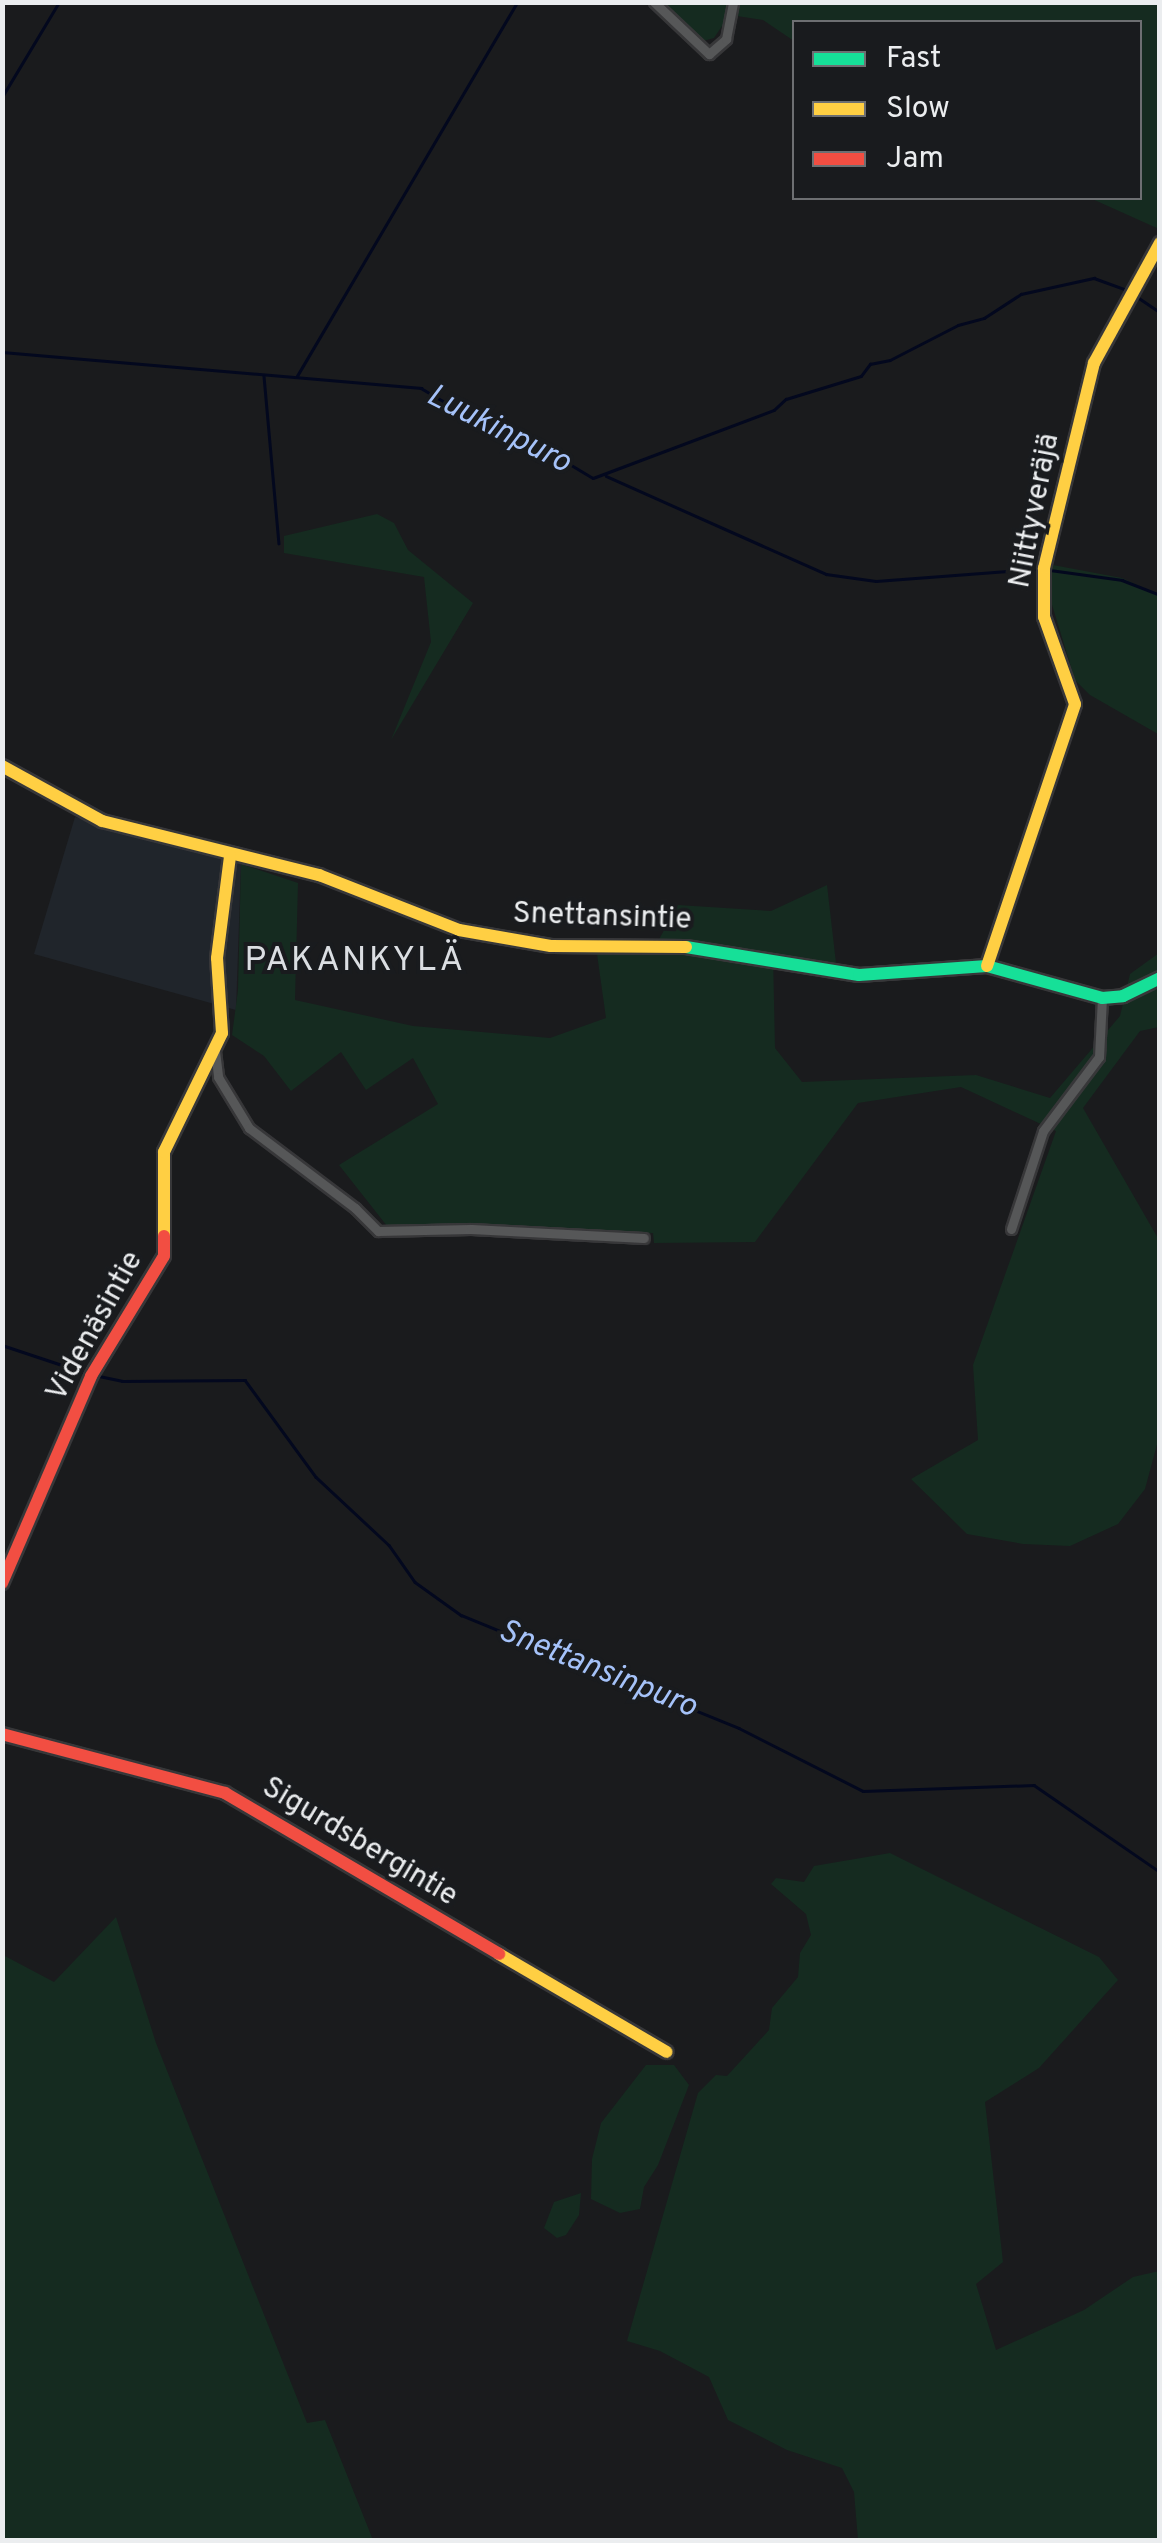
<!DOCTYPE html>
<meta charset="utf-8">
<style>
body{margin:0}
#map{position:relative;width:1162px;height:2543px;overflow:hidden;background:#1a1b1d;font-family:Overpass,sans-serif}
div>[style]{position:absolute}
.built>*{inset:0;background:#20252b}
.green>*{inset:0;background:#152b20}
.stream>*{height:2.5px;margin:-1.25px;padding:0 1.25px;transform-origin:1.25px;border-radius:1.25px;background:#03081e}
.roads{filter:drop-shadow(2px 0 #373739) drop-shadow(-2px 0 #373739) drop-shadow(0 2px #373739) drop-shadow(0 -2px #373739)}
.street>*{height:9px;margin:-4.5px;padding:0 4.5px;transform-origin:4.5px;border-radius:4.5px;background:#565758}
.fast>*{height:12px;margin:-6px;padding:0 6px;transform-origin:6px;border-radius:6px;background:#16e098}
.slow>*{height:12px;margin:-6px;padding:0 6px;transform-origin:6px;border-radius:6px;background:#ffcf43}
.jam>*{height:12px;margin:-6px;padding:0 6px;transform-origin:6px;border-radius:6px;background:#f24e42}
span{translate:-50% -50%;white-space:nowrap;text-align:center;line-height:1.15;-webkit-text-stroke:8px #191b1e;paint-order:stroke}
.street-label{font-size:30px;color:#ebedef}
.water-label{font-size:32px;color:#a5c2f9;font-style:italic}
.quarter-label{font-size:35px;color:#dbdee2;letter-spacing:2.5px}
.frame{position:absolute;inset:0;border:5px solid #ebedef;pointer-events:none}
.legend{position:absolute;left:792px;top:20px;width:350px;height:180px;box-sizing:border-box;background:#191b1e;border:2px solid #6d6f72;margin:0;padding:12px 18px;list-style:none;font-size:30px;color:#ebedef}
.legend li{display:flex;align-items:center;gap:20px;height:50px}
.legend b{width:50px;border:2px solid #6d6f72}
</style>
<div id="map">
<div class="built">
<div style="clip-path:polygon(75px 817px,241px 864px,236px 1010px,34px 954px)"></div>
</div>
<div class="green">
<div style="clip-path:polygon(668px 3px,729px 3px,728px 17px,714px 38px,703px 41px,667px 9px)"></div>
<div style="clip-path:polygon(738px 3px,1159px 3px,1159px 229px,1090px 198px,1140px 198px,1140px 22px,794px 22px,794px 41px,763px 20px,737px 16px)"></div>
<div style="clip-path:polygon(377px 514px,394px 523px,408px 550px,473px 603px,391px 740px,431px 642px,424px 577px,284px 553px,284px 536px)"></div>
<div style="clip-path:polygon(1053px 565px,1122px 578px,1159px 595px,1159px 744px,1158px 734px,1090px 695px,1075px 680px,1049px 595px)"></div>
<div style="clip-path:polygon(241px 864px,298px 883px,295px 1000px,413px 1026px,550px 1038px,606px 1018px,597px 954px,652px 952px,678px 905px,771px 911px,827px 885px,836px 963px,773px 953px,775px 1048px,802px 1082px,976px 1075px,1050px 1098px,1120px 1016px,1130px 974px,1159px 953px,1159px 1027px,1140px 1031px,1083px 1108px,1159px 1240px,1159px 1437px,1145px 1489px,1118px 1524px,1070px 1546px,1023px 1544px,967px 1534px,911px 1479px,978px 1440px,973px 1365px,1056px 1131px,961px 1087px,858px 1103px,755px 1242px,654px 1243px,653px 1233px,387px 1226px,339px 1165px,438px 1104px,413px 1058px,366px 1090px,341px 1052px,291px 1091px,264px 1056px,232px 1035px,238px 990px)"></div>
<div style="clip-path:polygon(890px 1853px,1099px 1957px,1118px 1980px,1039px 2068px,985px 2102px,1003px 2262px,976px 2284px,996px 2350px,1084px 2310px,1133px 2277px,1159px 2271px,1159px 2540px,858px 2540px,854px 2492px,842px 2468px,787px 2450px,728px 2420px,709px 2377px,660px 2351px,627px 2341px,698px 2093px,716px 2075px,727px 2076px,769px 2030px,772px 2008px,798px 1977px,800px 1953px,811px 1935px,806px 1914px,771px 1884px,776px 1878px,804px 1882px,814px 1866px)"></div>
<div style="clip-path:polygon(116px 1917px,156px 2043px,307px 2423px,325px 2420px,373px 2540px,3px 2540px,3px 1955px,54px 1982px)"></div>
<div style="clip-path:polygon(646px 2065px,674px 2065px,689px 2085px,658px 2165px,644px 2187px,640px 2209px,620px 2213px,591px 2199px,592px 2159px,601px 2123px)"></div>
<div style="clip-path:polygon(581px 2193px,579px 2215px,566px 2235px,557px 2238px,544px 2228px,554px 2202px)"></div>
</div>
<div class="stream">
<div style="left:2px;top:97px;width:111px;rotate:-59deg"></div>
<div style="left:1136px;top:296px;width:29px;rotate:34deg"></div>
<div style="left:2px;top:352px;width:421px;rotate:4.9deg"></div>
<div style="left:421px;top:388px;width:77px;rotate:30.6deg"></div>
<div style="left:487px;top:427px;width:43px;rotate:27.8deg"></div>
<div style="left:525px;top:447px;width:23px;rotate:10deg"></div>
<div style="left:548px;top:451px;width:52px;rotate:31deg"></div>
<div style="left:593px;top:478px;width:193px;rotate:-20.6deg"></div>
<div style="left:774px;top:410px;width:16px;rotate:-43deg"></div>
<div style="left:786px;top:399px;width:78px;rotate:-17deg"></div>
<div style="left:861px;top:376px;width:15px;rotate:-53deg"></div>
<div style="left:870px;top:364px;width:20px;rotate:-11deg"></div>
<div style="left:890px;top:360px;width:76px;rotate:-27.2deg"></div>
<div style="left:958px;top:325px;width:27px;rotate:-15deg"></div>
<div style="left:984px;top:318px;width:44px;rotate:-33deg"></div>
<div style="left:1021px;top:294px;width:75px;rotate:-12.4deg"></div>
<div style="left:1094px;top:278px;width:35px;rotate:20deg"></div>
<div style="left:264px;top:376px;width:168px;rotate:84.9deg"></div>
<div style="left:297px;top:376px;width:434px;rotate:-59.5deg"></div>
<div style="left:606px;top:476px;width:241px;rotate:24deg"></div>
<div style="left:826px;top:574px;width:50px;rotate:8deg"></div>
<div style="left:876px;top:581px;width:161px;rotate:-4.3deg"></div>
<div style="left:1050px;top:570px;width:73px;rotate:7.9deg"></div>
<div style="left:1122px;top:580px;width:41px;rotate:21.5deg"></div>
<div style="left:2px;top:1345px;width:89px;rotate:18.4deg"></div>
<div style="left:99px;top:1376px;width:24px;rotate:12deg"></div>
<div style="left:122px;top:1381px;width:123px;rotate:-0.5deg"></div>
<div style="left:245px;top:1380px;width:120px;rotate:53.8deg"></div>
<div style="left:316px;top:1477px;width:100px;rotate:43deg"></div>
<div style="left:389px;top:1545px;width:45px;rotate:54.9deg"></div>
<div style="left:415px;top:1582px;width:57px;rotate:35.7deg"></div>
<div style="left:461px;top:1615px;width:300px;rotate:22.1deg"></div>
<div style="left:739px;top:1728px;width:139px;rotate:26.9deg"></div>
<div style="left:863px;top:1791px;width:171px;rotate:-2deg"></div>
<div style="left:1034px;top:1785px;width:153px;rotate:34.6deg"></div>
</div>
<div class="roads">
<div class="street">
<div style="left:654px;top:2px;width:76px;rotate:43.4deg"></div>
<div style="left:709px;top:54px;width:23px;rotate:-41deg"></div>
<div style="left:726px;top:39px;width:38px;rotate:-79deg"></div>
<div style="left:215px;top:1051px;width:26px;rotate:83deg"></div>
<div style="left:218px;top:1077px;width:60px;rotate:58.7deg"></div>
<div style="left:249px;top:1128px;width:133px;rotate:37deg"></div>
<div style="left:355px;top:1208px;width:33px;rotate:45deg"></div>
<div style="left:378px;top:1231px;width:93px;rotate:-1.2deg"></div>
<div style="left:471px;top:1229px;width:173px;rotate:3deg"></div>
<div style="left:1011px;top:1229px;width:103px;rotate:-71.9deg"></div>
<div style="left:1043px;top:1131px;width:93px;rotate:-52.9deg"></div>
<div style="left:1099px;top:1057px;width:59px;rotate:-87.1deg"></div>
</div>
<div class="fast">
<div style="left:686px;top:947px;width:175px;rotate:9.2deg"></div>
<div style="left:859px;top:975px;width:128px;rotate:-4deg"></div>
<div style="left:987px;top:966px;width:119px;rotate:15.5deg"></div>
<div style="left:1102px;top:998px;width:21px;rotate:-5deg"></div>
<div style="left:1123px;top:996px;width:41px;rotate:-25.9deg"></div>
</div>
<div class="slow">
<div style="left:2px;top:766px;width:114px;rotate:28.8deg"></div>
<div style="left:102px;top:821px;width:224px;rotate:14deg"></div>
<div style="left:319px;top:875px;width:150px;rotate:21.4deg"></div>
<div style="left:459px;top:930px;width:93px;rotate:9.9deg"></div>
<div style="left:551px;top:946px;width:135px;rotate:0.4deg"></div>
<div style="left:987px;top:966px;width:276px;rotate:-71.4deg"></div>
<div style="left:1075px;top:704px;width:92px;rotate:-109.6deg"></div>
<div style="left:1044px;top:617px;width:49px;rotate:-90deg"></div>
<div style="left:1044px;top:568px;width:211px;rotate:-76.3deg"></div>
<div style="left:1094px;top:363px;width:137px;rotate:-61.2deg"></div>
<div style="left:164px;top:1236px;width:84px;rotate:-90deg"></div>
<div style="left:164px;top:1152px;width:132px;rotate:-64deg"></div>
<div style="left:222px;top:1033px;width:75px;rotate:-93.8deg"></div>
<div style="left:217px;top:958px;width:103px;rotate:-82.7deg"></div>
<div style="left:499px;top:1954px;width:194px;rotate:30.3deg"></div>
</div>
<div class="jam">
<div style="left:2px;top:1583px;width:225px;rotate:-66.7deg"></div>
<div style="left:91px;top:1376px;width:140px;rotate:-58.7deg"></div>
<div style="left:164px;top:1256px;width:20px;rotate:-90deg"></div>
<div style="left:2px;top:1734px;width:231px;rotate:14.8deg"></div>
<div style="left:225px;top:1793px;width:318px;rotate:30.4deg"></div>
</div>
</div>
<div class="street-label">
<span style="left:1036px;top:511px;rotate:-79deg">Niittyveräjä</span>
<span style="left:602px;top:918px;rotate:2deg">Snettansintie</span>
<span style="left:96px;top:1327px;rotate:-61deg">Videnäsintie</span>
<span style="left:359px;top:1843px;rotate:31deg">Sigurdsbergintie</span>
</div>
<div class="water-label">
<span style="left:498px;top:430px;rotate:27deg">Luukinpuro</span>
<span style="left:597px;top:1670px;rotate:22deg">Snettansinpuro</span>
</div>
<div class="quarter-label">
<span style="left:355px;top:961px">PAKANKYLÄ</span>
</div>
<div class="frame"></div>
<ul class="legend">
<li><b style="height:12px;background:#16e098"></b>Fast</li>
<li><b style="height:12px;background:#ffcf43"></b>Slow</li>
<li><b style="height:12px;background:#f24e42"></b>Jam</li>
</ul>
</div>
